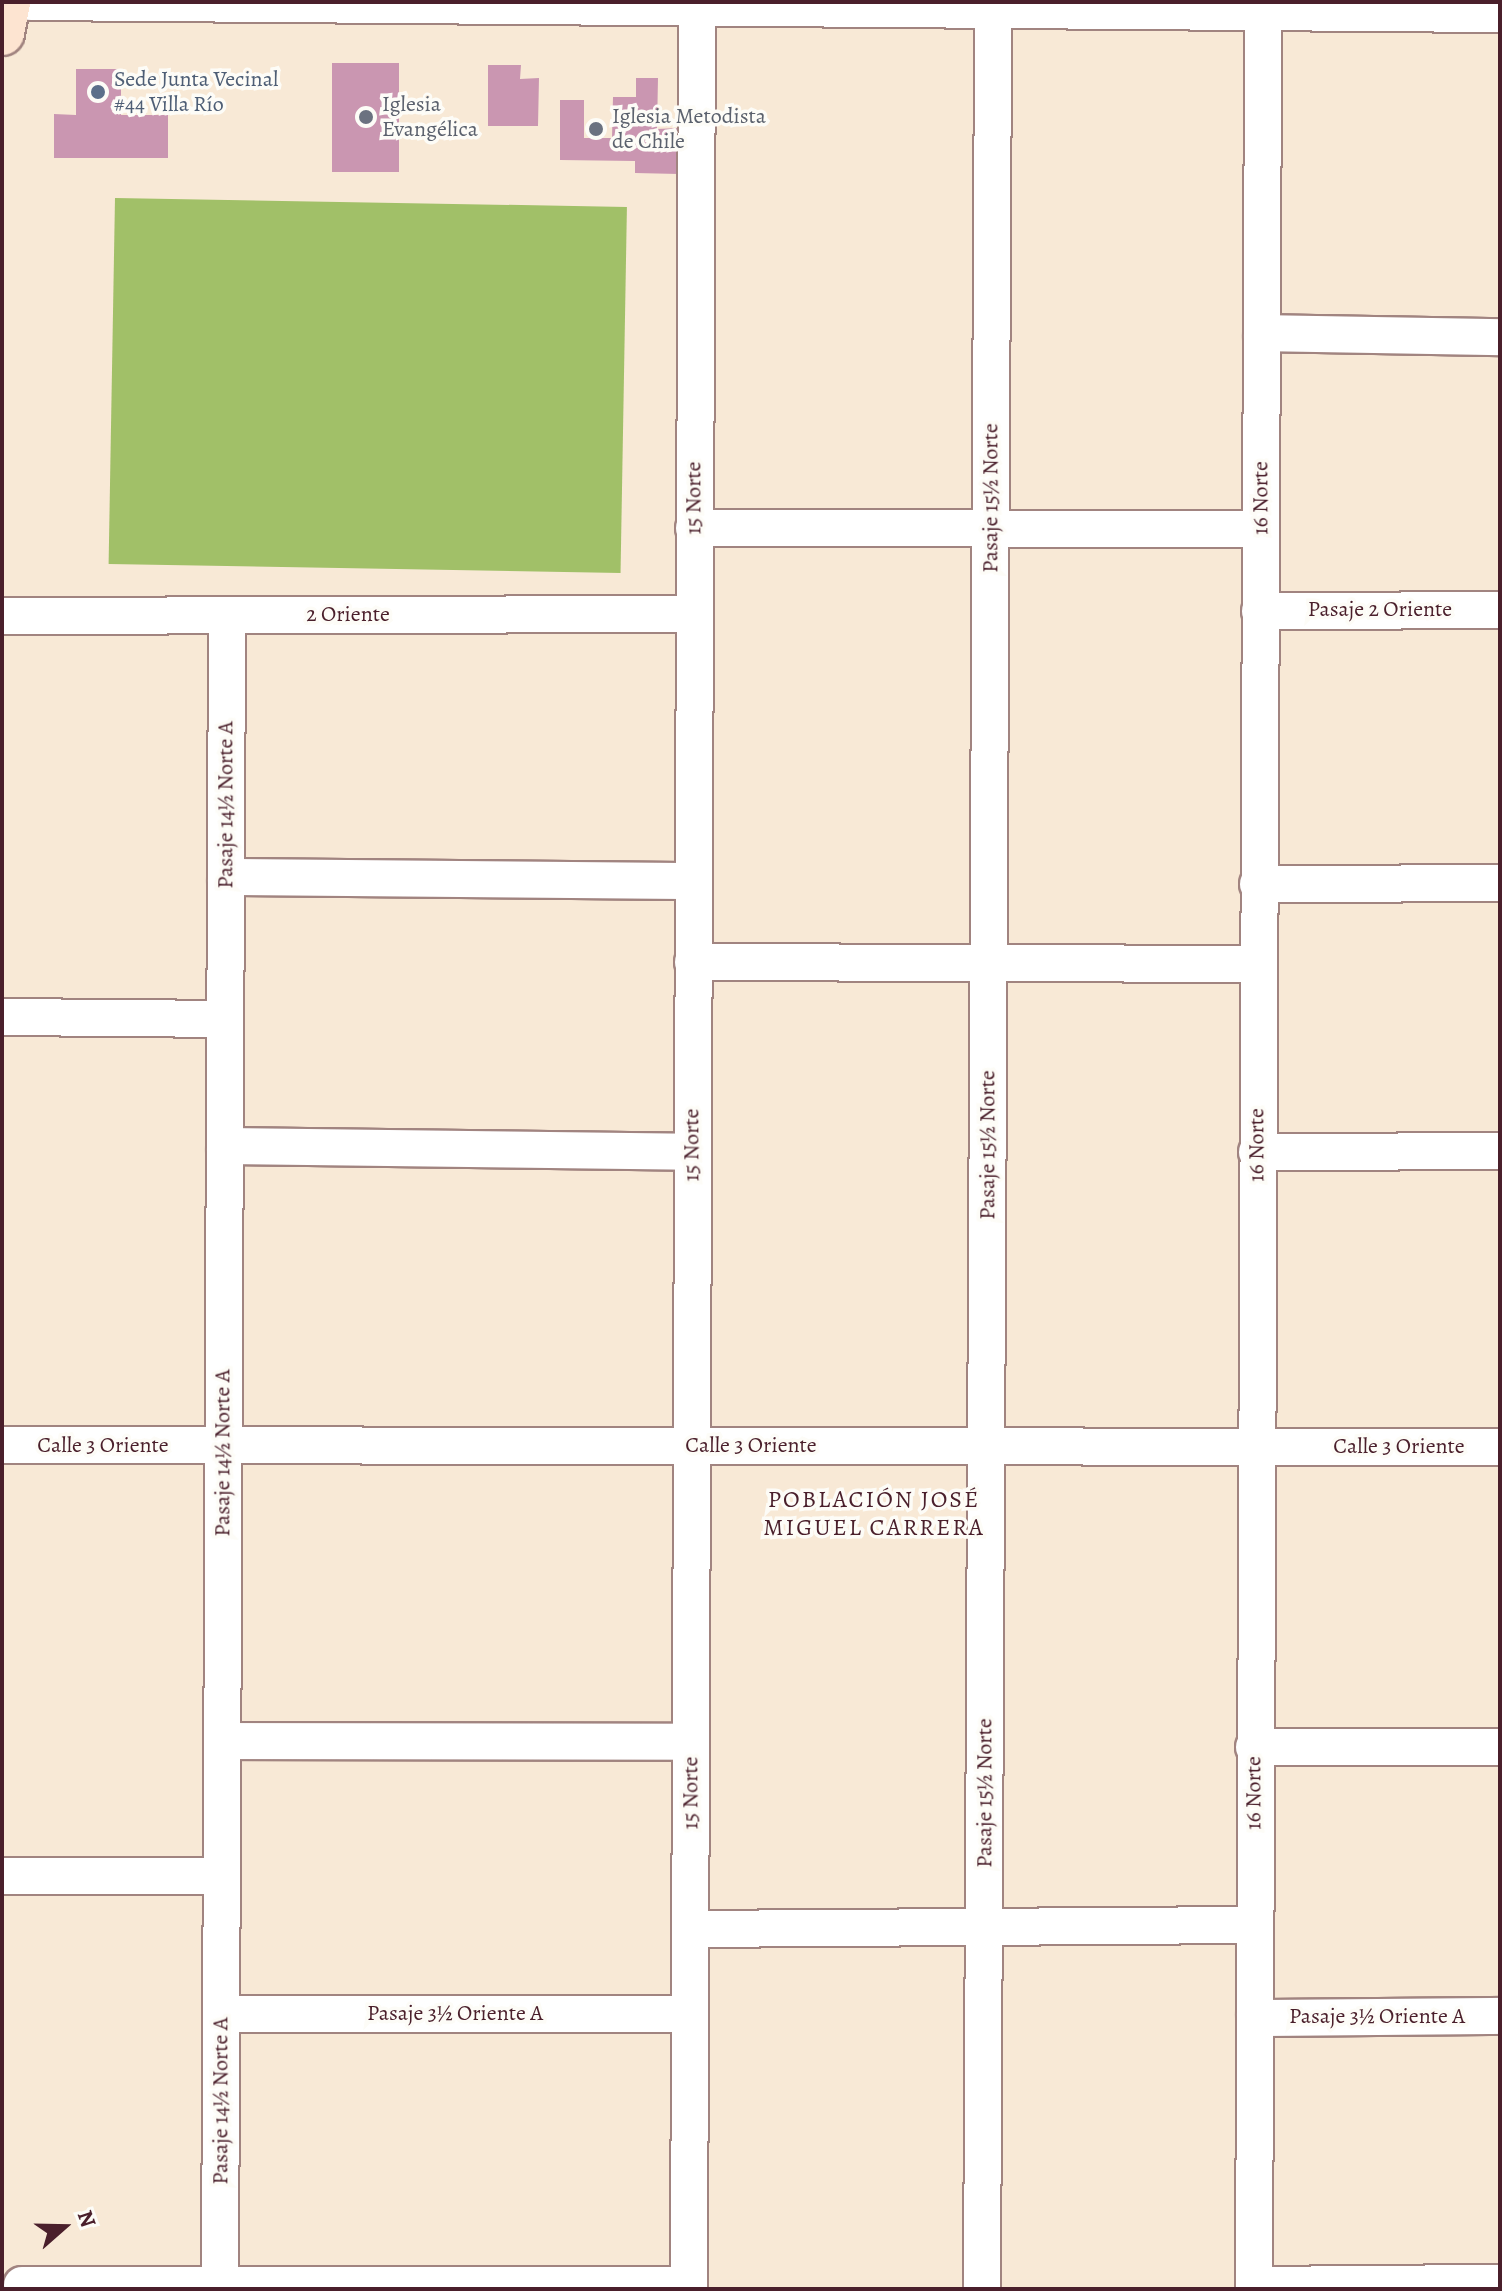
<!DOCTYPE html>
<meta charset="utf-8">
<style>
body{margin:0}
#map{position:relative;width:1502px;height:2291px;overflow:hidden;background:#f8e9d6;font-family:Alegreya,serif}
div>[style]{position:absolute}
.green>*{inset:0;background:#a1c068;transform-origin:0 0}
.building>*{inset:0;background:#ca96b1;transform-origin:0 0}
.roads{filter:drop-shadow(2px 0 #a18480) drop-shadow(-2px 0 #a18480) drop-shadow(0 2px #a18480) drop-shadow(0 -2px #a18480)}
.street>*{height:36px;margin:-18px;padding:0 18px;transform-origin:18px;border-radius:18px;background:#fff}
.secondary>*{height:44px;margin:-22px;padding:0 22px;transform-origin:22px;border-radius:22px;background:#fde4d1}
.dots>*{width:22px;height:22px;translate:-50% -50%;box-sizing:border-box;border:4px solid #fdfcf7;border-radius:50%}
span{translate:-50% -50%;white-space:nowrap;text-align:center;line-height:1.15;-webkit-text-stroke:7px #fdfcf7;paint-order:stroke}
.service-label{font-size:22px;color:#4e5e75}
.left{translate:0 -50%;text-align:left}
.worship-label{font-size:22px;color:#5b616d}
.street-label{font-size:22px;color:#4a1f2b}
.neighbourhood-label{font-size:24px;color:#4a1f2b;letter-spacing:2px}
.frame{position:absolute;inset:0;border:4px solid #4a1f2b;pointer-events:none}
.north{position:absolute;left:24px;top:2187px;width:80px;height:80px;-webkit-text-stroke:6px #fdfcf7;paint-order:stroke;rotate:70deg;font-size:22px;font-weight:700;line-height:32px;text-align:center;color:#4a1f2b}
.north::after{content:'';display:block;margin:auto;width:28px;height:36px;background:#4a1f2b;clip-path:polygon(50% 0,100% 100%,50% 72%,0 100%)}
</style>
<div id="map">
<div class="green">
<div style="left:115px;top:198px;width:512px;height:366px;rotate:1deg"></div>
</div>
<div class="building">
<div style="left:332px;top:63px;width:67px;height:109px"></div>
<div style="clip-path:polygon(488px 65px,521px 65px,520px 79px,539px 78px,538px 126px,488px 126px)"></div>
<div style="clip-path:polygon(76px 69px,121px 69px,121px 115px,168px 115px,168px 158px,54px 158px,54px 114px,76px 115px)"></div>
<div style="clip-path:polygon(636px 78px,658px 78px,657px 129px,679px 128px,679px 174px,635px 173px,635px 161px,560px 160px,560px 100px,584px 100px,584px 138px,612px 138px,613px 97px,636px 97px)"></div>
</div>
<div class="roads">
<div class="street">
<div style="left:31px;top:2px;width:1469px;rotate:0.47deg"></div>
<div style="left:1262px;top:333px;width:238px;rotate:1deg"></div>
<div style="left:694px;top:528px;width:567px;rotate:0.1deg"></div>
<div style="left:1260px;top:611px;width:240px;rotate:-0.2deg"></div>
<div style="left:2px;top:616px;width:692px;rotate:-0.17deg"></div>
<div style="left:226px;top:877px;width:467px;rotate:0.5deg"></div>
<div style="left:1258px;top:884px;width:242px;rotate:-0.2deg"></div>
<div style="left:693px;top:962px;width:565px;rotate:0.2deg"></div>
<div style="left:2px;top:1017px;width:223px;rotate:0.5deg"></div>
<div style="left:225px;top:1146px;width:467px;rotate:0.7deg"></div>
<div style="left:1257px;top:1152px;width:243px;rotate:-0.2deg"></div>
<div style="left:2px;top:1445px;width:1498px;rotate:0.08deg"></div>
<div style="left:222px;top:1741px;width:469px;rotate:0.1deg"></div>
<div style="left:1254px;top:1747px;width:246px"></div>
<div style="left:2px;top:1876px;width:220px"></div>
<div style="left:690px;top:1929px;width:565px;rotate:-0.41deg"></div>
<div style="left:221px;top:2014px;width:469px"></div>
<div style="left:1255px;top:2018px;width:245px;rotate:-0.5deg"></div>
<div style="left:22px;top:2285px;width:667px"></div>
<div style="left:1254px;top:2285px;width:246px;rotate:-0.5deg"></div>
<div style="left:220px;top:2289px;width:1673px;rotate:-89.76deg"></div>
<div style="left:689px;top:2289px;width:2287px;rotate:-89.8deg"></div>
<div style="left:982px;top:2289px;width:2287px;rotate:-89.72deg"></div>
<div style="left:1254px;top:2289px;width:2287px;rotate:-89.77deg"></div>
</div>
<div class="secondary">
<div style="left:2px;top:33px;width:32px;rotate:-79deg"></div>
</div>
</div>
<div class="dots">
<div style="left:98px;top:92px;background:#5c6f8a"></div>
<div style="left:366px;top:117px;background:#6b7280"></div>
<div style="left:596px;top:129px;background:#6b7280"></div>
</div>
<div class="service-label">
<span class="left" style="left:114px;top:92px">Sede Junta Vecinal<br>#44 Villa Río</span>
</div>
<div class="worship-label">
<span class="left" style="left:382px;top:117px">Iglesia<br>Evangélica</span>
<span class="left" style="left:612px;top:129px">Iglesia Metodista<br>de Chile</span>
</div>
<div class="street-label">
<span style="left:694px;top:498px;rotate:-90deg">15 Norte</span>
<span style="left:991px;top:498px;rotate:-90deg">Pasaje 15½ Norte</span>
<span style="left:1261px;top:498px;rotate:-90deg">16 Norte</span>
<span style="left:1380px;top:610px">Pasaje 2 Oriente</span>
<span style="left:348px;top:615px">2 Oriente</span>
<span style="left:226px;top:805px;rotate:-90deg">Pasaje 14½ Norte A</span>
<span style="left:692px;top:1145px;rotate:-90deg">15 Norte</span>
<span style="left:988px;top:1145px;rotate:-90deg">Pasaje 15½ Norte</span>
<span style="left:1257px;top:1145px;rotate:-90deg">16 Norte</span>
<span style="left:103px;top:1446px">Calle 3 Oriente</span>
<span style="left:751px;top:1446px">Calle 3 Oriente</span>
<span style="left:1399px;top:1447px">Calle 3 Oriente</span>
<span style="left:223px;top:1453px;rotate:-90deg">Pasaje 14½ Norte A</span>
<span style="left:691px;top:1793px;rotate:-90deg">15 Norte</span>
<span style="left:985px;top:1793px;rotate:-90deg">Pasaje 15½ Norte</span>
<span style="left:1254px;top:1793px;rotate:-90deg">16 Norte</span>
<span style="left:455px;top:2014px">Pasaje 3½ Oriente A</span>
<span style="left:1377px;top:2017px">Pasaje 3½ Oriente A</span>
<span style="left:221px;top:2101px;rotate:-90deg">Pasaje 14½ Norte A</span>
</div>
<div class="neighbourhood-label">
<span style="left:874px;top:1514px">POBLACIÓN JOSÉ<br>MIGUEL CARRERA</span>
</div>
<div class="frame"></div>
<div class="north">N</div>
</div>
